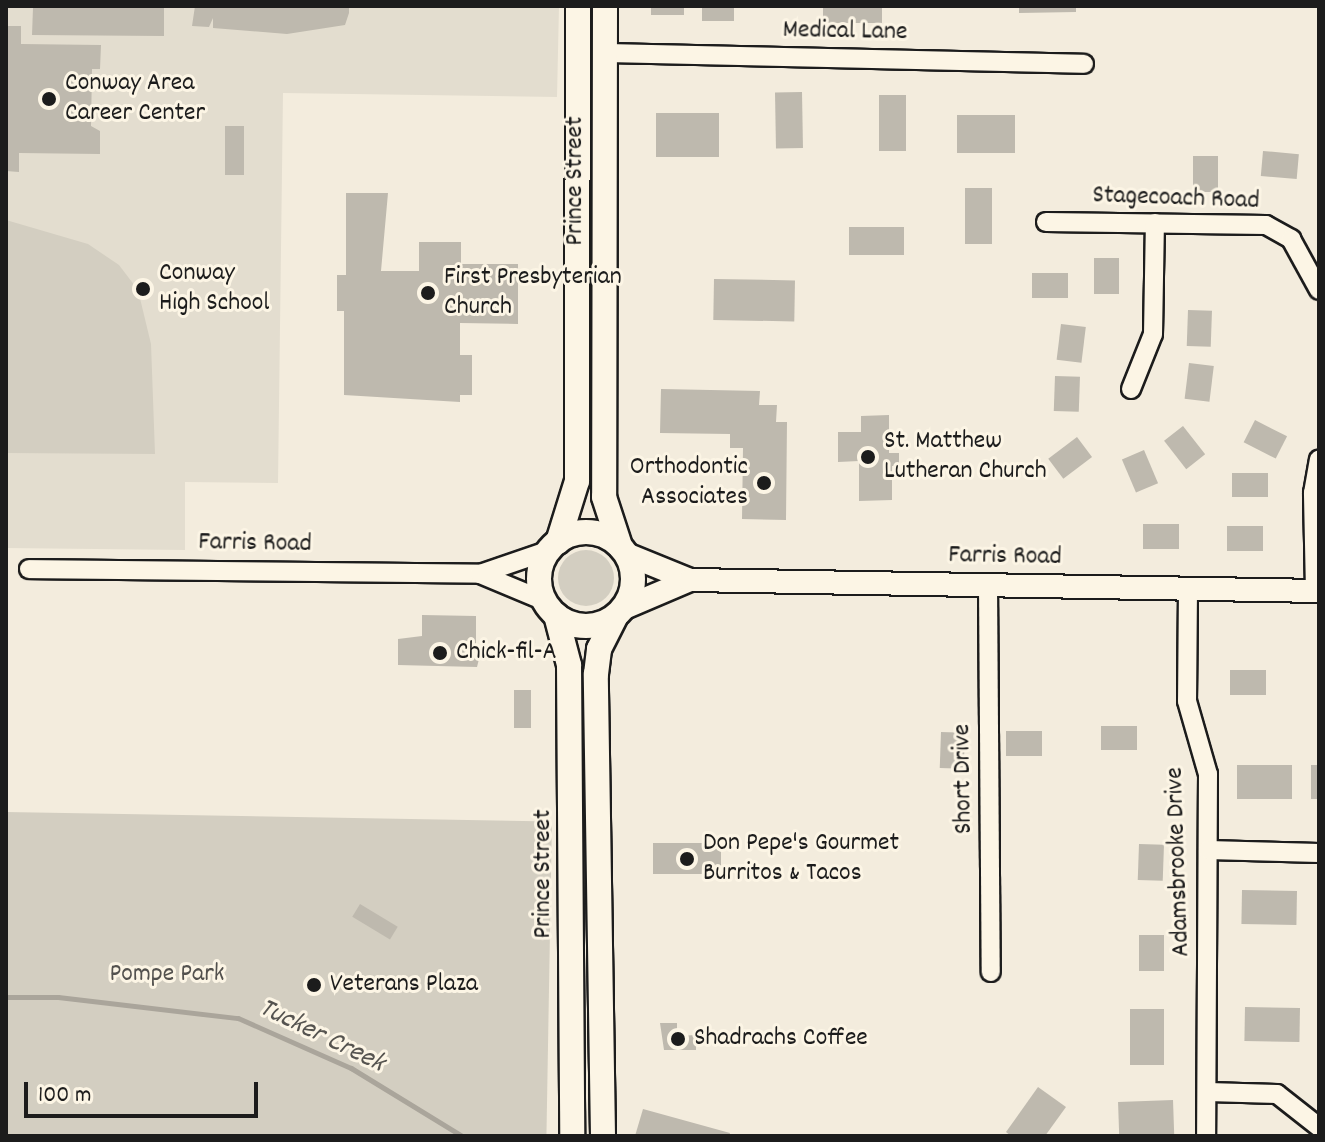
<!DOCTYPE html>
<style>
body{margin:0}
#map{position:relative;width:1325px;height:1142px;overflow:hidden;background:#f3ecdd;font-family:Dekko,sans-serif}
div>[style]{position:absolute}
.built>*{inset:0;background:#e3ddcf}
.green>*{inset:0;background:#d3cec1;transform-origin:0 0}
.round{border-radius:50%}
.stream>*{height:5px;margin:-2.5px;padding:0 2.5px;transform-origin:2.5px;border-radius:2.5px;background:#aaa59b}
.building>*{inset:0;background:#beb9ae;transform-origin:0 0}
.roads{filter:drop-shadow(2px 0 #1c1c1c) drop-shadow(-2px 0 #1c1c1c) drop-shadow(0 2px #1c1c1c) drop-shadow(0 -2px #1c1c1c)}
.minor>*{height:18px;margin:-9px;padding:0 9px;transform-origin:9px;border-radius:9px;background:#fcf5e5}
.tertiary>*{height:22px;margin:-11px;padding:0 11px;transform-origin:11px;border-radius:11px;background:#fcf5e5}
.secondary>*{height:24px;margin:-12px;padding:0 12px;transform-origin:12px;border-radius:12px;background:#fcf5e5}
.secondary>.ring{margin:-12px;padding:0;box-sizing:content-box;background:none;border:24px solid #fcf5e5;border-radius:50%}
.dots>*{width:22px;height:22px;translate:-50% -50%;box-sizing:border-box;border:4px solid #fcf5e5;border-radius:50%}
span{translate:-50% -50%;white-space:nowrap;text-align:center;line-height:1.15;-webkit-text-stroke:6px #fcf5e5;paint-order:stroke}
.street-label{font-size:26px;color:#1c1c1c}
.poi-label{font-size:26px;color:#1c1c1c}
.left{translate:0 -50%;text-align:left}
.right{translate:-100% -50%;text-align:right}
.park-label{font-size:26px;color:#53514e}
.water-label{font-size:28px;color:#55534f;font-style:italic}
.frame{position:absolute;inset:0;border:8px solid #1c1c1c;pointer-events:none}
.scale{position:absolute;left:24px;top:1082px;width:234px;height:36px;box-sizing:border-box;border:4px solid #1c1c1c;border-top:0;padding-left:10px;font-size:24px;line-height:28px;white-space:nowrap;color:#1c1c1c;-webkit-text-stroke:6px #fcf5e5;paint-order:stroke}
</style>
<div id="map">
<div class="built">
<div style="clip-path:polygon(6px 6px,559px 6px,557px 97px,283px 93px,278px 483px,185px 482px,185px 550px,6px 548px)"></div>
</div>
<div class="green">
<div style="clip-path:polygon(6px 220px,88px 244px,119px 265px,138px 290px,151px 344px,155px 454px,6px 453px)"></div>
<div class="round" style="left:558px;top:550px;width:56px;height:56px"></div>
<div style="left:6px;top:812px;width:546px;height:324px;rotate:1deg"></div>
</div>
<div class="stream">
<div style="left:6px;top:997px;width:52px"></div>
<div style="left:58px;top:997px;width:181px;rotate:6.7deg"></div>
<div style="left:238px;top:1018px;width:124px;rotate:23.9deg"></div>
<div style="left:351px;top:1068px;width:130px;rotate:31.5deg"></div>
</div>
<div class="building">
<div style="clip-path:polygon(39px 6px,164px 6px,164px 36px,32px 35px,33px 8px)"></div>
<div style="clip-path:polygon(195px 6px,349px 6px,349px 13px,345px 25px,287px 34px,213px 28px,213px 18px,209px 27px,192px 26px)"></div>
<div style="left:651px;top:6px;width:33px;height:9px"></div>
<div style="left:702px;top:6px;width:32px;height:15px"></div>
<div style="left:823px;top:6px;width:59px;height:17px"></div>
<div style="clip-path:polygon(1019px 6px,1076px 6px,1076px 12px,1019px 13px)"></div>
<div style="clip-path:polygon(6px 26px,21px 26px,21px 44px,101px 45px,100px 69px,92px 69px,91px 126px,100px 131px,100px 154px,19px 153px,19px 172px,6px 171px)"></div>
<div style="left:802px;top:92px;width:56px;height:27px;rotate:89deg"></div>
<div style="left:879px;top:95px;width:27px;height:56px"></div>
<div style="left:656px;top:113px;width:63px;height:44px"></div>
<div style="left:1015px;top:115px;width:38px;height:58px;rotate:90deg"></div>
<div style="left:225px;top:126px;width:19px;height:49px"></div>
<div style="left:1263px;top:151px;width:36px;height:25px;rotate:5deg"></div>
<div style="left:1193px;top:156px;width:25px;height:36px"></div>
<div style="left:965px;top:188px;width:27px;height:56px"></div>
<div style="clip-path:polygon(346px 193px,388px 193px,381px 271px,419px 271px,419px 242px,461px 242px,461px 264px,518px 264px,518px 324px,460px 323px,460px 355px,472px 355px,472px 395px,460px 395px,460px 402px,344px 395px,344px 311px,337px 311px,337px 275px,346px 275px)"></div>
<div style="left:904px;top:227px;width:28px;height:55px;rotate:90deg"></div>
<div style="left:1094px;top:258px;width:25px;height:36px"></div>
<div style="left:1068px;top:273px;width:25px;height:36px;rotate:90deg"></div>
<div style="left:714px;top:279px;width:81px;height:41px;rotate:1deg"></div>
<div style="left:1188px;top:310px;width:24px;height:36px;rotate:2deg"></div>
<div style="left:1061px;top:324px;width:25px;height:36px;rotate:7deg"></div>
<div style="left:1189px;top:363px;width:25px;height:36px;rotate:7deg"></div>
<div style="left:1055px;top:376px;width:25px;height:35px;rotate:2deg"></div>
<div style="clip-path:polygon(661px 389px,760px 391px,759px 405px,777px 405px,776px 422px,787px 422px,786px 520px,742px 519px,743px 448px,730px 448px,730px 434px,660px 433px)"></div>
<div style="clip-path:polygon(889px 415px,889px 453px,899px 453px,899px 466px,892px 466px,892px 500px,859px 501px,859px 461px,838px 462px,838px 432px,861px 432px,861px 416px)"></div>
<div style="left:1255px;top:420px;width:36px;height:25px;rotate:27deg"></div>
<div style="left:1183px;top:426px;width:36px;height:24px;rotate:52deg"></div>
<div style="left:1077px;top:437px;width:25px;height:36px;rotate:53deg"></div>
<div style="left:1144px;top:450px;width:36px;height:24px;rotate:67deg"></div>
<div style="left:1232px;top:473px;width:36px;height:24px"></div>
<div style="left:1143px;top:524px;width:36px;height:25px"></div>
<div style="left:1227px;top:526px;width:36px;height:25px"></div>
<div style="clip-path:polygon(422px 615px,476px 616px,476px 647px,482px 647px,477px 667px,398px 665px,398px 639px,422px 636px)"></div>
<div style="left:1230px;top:670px;width:36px;height:25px"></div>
<div style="left:514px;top:690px;width:17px;height:38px"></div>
<div style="left:1101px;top:726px;width:36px;height:24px"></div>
<div style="left:1006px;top:731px;width:36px;height:25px"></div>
<div style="left:941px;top:732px;width:24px;height:36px;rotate:2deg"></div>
<div style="left:1237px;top:765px;width:55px;height:34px"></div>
<div style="left:1311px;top:765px;width:8px;height:34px"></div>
<div style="left:653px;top:843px;width:68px;height:31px"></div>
<div style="left:1139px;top:844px;width:25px;height:36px;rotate:2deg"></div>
<div style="left:1242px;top:890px;width:55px;height:34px;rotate:1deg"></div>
<div style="left:360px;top:904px;width:44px;height:15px;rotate:31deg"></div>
<div style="left:1139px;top:935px;width:25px;height:36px"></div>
<div style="left:1245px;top:1007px;width:55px;height:34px;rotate:1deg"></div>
<div style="left:1130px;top:1009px;width:34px;height:56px"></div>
<div style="clip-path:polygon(660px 1023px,677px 1023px,677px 1036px,696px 1035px,696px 1050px,664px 1050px)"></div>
<div style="clip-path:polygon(1038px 1087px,1066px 1107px,1045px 1136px,1011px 1136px,1006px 1132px)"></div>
<div style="left:1173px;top:1100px;width:34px;height:55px;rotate:88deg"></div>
<div style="clip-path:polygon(643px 1109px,730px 1133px,729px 1136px,635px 1136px)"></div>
</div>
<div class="roads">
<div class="minor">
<div style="left:605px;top:53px;width:479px;rotate:1.3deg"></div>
<div style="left:1046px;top:222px;width:220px;rotate:0.8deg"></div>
<div style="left:1266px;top:225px;width:29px;rotate:29deg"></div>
<div style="left:1291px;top:239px;width:58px;rotate:61.2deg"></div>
<div style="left:1131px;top:389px;width:59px;rotate:-68.2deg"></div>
<div style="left:1153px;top:334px;width:111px;rotate:-89deg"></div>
<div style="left:29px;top:569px;width:451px;rotate:0.6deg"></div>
<div style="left:480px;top:574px;width:74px;rotate:-18.9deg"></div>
<div style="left:480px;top:574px;width:70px;rotate:22.6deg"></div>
<div style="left:988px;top:585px;width:387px;rotate:89.6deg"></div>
<div style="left:1188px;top:589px;width:112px;rotate:90.5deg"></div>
<div style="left:1187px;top:701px;width:76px;rotate:74deg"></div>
<div style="left:1208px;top:774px;width:362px;rotate:90.3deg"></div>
<div style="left:1315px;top:591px;width:98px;rotate:-91.2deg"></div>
<div style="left:1313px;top:493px;width:34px;rotate:-80deg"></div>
<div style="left:1208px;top:850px;width:111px;rotate:1.5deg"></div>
<div style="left:1208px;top:1092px;width:69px;rotate:1.7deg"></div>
<div style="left:1277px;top:1094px;width:53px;rotate:38.2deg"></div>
</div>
<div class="tertiary">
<div style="left:626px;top:554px;width:69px;rotate:22.1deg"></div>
<div style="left:624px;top:608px;width:72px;rotate:-23deg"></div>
<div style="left:690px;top:580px;width:629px;rotate:1deg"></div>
</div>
<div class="secondary">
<div style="left:605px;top:6px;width:491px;rotate:90.1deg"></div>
<div style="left:604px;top:497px;width:52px;rotate:71.9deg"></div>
<div class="ring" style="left:539px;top:532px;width:70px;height:70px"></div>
<div style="left:558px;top:542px;width:64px;rotate:-72.7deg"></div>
<div style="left:577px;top:481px;width:475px;rotate:-89.9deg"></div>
<div style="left:556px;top:615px;width:52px;rotate:75.4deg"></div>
<div style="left:569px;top:665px;width:471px;rotate:89.6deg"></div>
<div style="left:603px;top:1136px;width:462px;rotate:-90.9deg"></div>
<div style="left:596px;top:674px;width:25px;rotate:-83deg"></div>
<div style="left:599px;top:649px;width:36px;rotate:-63deg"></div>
</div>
</div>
<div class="dots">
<div style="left:49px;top:99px;background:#1c1c1c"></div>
<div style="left:143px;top:289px;background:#1c1c1c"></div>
<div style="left:428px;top:293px;background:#1c1c1c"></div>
<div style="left:868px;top:457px;background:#1c1c1c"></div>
<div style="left:764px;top:483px;background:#1c1c1c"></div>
<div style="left:440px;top:653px;background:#1c1c1c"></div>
<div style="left:687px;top:859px;background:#1c1c1c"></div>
<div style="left:314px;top:985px;background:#1c1c1c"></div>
<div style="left:678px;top:1039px;background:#1c1c1c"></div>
</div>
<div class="street-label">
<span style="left:845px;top:32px;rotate:1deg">Medical Lane</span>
<span style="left:576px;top:181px;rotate:-90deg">Prince Street</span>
<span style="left:1176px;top:199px;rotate:2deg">Stagecoach Road</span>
<span style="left:255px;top:544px;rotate:1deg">Farris Road</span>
<span style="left:1005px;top:557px;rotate:1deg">Farris Road</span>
<span style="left:964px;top:779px;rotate:-91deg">Short Drive</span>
<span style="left:1179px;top:862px;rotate:-92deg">Adamsbrooke Drive</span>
<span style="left:544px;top:874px;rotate:-90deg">Prince Street</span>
</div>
<div class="poi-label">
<span class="left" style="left:65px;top:99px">Conway Area<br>Career Center</span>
<span class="left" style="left:159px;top:289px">Conway<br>High School</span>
<span class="left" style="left:444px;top:293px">First Presbyterian<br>Church</span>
<span class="left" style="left:884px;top:457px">St. Matthew<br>Lutheran Church</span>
<span class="right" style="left:748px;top:483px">Orthodontic<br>Associates</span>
<span class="left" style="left:456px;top:653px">Chick-fil-A</span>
<span class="left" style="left:703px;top:859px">Don Pepe's Gourmet<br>Burritos &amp; Tacos</span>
<span class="left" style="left:330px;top:985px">Veterans Plaza</span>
<span class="left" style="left:694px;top:1039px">Shadrachs Coffee</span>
</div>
<div class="park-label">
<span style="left:167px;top:975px">Pompe Park</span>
</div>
<div class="water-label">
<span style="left:321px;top:1037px;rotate:26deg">Tucker Creek</span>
</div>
<div class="frame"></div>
<div class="scale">100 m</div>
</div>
